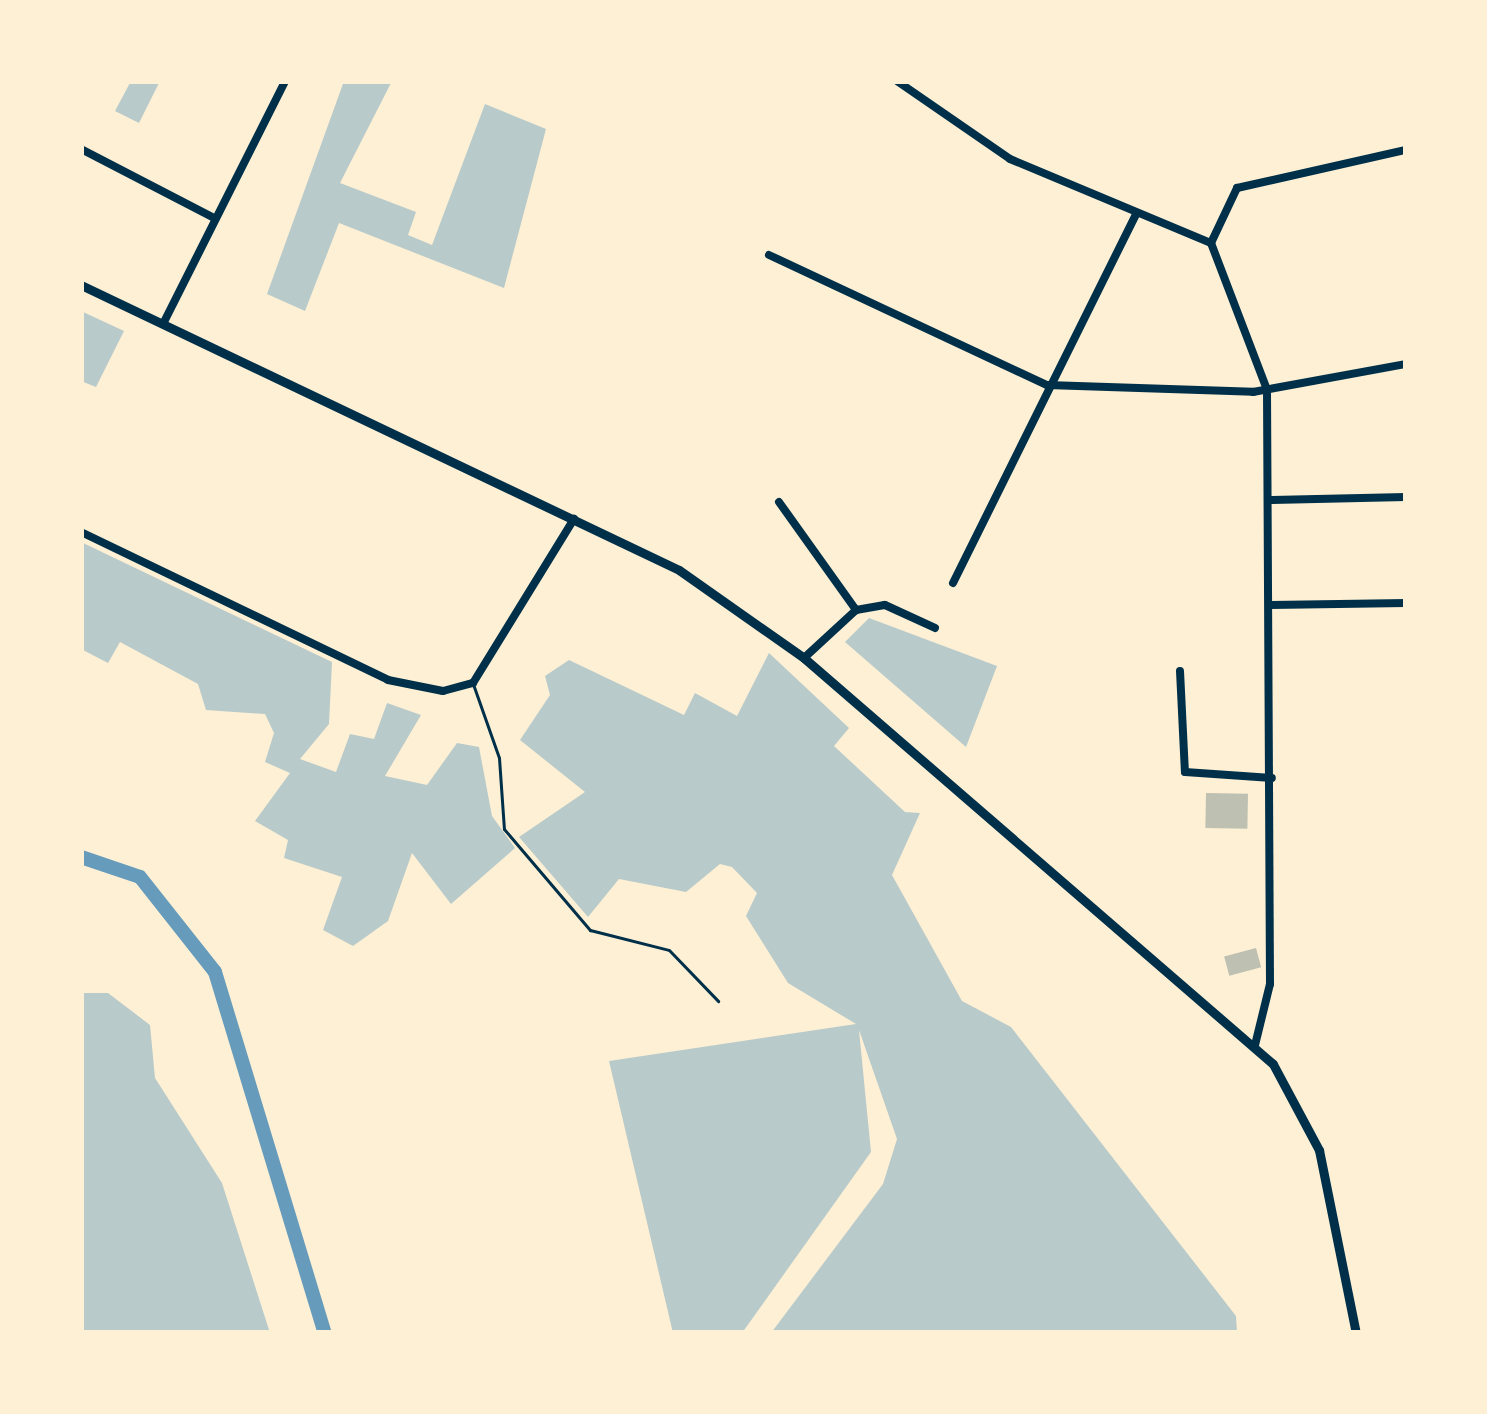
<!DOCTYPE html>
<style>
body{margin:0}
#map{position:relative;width:1487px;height:1414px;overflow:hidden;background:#fdf0d5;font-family:"Noto Sans",sans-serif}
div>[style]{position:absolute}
.green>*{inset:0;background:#b9caca}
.canal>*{height:14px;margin:-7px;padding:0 7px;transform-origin:7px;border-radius:7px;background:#669bbc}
.building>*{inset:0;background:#bec0b2;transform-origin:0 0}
.service>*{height:3px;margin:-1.5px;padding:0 1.5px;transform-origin:1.5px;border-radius:1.5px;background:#003049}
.minor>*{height:8px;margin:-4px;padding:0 4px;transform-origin:4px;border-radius:4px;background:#003049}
.secondary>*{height:9px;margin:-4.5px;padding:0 4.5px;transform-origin:4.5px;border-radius:4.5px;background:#003049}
span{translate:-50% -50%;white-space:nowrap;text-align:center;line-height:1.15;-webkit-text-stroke:12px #fdf0d5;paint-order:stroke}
.frame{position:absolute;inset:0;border:84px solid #fdf0d5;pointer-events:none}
</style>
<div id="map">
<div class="green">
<div style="clip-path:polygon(131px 81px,160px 81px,139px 123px,115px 111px)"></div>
<div style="clip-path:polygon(344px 81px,392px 81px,340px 183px,416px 212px,408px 235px,432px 245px,485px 104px,546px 129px,504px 288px,339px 223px,305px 311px,267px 294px)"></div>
<div style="clip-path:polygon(81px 311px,124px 331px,96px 387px,81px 381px)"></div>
<div style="clip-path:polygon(81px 542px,332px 662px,329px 724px,300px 759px,336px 772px,350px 734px,374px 739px,387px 703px,421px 715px,385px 776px,427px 785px,457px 743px,479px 747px,492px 816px,515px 848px,451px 904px,412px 853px,388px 921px,353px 946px,323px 930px,342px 877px,284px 858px,288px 840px,255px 821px,290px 773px,265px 762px,274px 733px,265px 714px,206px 710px,198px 684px,120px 642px,108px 663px,81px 649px)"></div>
<div style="clip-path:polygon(869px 618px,997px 666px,966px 747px,845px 642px)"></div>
<div style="clip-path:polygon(769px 653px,849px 728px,834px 746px,905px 812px,920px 813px,892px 875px,962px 1001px,1011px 1027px,1236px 1316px,1237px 1333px,771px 1333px,883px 1184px,897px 1139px,859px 1030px,871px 1152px,742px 1333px,673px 1333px,609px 1061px,856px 1024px,788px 983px,746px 916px,757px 893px,732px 867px,720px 864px,686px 892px,619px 879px,588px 917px,519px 837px,585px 792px,520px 740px,550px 695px,545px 676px,569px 660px,684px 715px,695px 693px,737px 716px)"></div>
<div style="clip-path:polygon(81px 993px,108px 993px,150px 1025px,155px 1078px,222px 1183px,270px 1333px,81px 1333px)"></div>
</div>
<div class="canal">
<div style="left:81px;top:857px;width:62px;rotate:18.7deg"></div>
<div style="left:140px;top:877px;width:121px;rotate:51.7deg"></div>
<div style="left:215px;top:972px;width:377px;rotate:73.1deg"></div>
</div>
<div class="building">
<div style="left:1206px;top:793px;width:42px;height:35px;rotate:1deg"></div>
<div style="left:1256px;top:948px;width:20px;height:33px;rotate:75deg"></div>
</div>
<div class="service">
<div style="left:473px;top:684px;width:78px;rotate:70.6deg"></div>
<div style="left:499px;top:758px;width:71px;rotate:86deg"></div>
<div style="left:504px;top:829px;width:133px;rotate:49.6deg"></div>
<div style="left:590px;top:930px;width:81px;rotate:14.2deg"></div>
<div style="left:669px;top:950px;width:71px;rotate:46.1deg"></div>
</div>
<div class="minor">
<div style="left:897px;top:81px;width:137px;rotate:34.6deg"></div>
<div style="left:1010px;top:159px;width:218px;rotate:22.7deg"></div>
<div style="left:81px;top:149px;width:150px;rotate:27.4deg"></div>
<div style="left:1211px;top:243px;width:157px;rotate:69.1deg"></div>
<div style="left:1267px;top:390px;width:594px;rotate:89.71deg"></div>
<div style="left:1270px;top:984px;width:63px;rotate:103.8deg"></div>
<div style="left:1211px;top:243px;width:61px;rotate:-64.7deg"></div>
<div style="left:1237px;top:188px;width:173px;rotate:-12.7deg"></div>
<div style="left:769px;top:255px;width:307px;rotate:25.1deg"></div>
<div style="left:1047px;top:385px;width:206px;rotate:1.9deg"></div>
<div style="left:1253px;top:392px;width:156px;rotate:-10.4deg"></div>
<div style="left:163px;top:324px;width:272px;rotate:-63.3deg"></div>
<div style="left:1272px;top:500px;width:134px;rotate:-1.3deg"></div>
<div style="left:779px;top:502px;width:133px;rotate:54.5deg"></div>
<div style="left:856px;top:610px;width:29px;rotate:-10deg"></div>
<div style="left:885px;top:605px;width:55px;rotate:24.7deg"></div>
<div style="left:81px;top:532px;width:341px;rotate:25.7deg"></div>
<div style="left:388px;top:680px;width:56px;rotate:11.3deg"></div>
<div style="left:443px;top:691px;width:31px;rotate:-15deg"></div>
<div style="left:473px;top:683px;width:193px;rotate:-58.4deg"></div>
<div style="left:953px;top:583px;width:411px;rotate:-63.6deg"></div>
<div style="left:1271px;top:605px;width:135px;rotate:-0.8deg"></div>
<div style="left:804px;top:658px;width:71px;rotate:-42.7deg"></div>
<div style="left:1180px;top:671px;width:101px;rotate:87.2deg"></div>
<div style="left:1185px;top:772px;width:87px;rotate:3.9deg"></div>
</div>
<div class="secondary">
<div style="left:81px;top:285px;width:662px;rotate:25.48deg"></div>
<div style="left:679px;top:570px;width:153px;rotate:35.1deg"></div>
<div style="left:804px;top:658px;width:620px;rotate:40.88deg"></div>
<div style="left:1273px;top:1064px;width:98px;rotate:61.9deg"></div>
<div style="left:1319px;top:1150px;width:187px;rotate:78.6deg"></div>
</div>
<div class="frame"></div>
</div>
